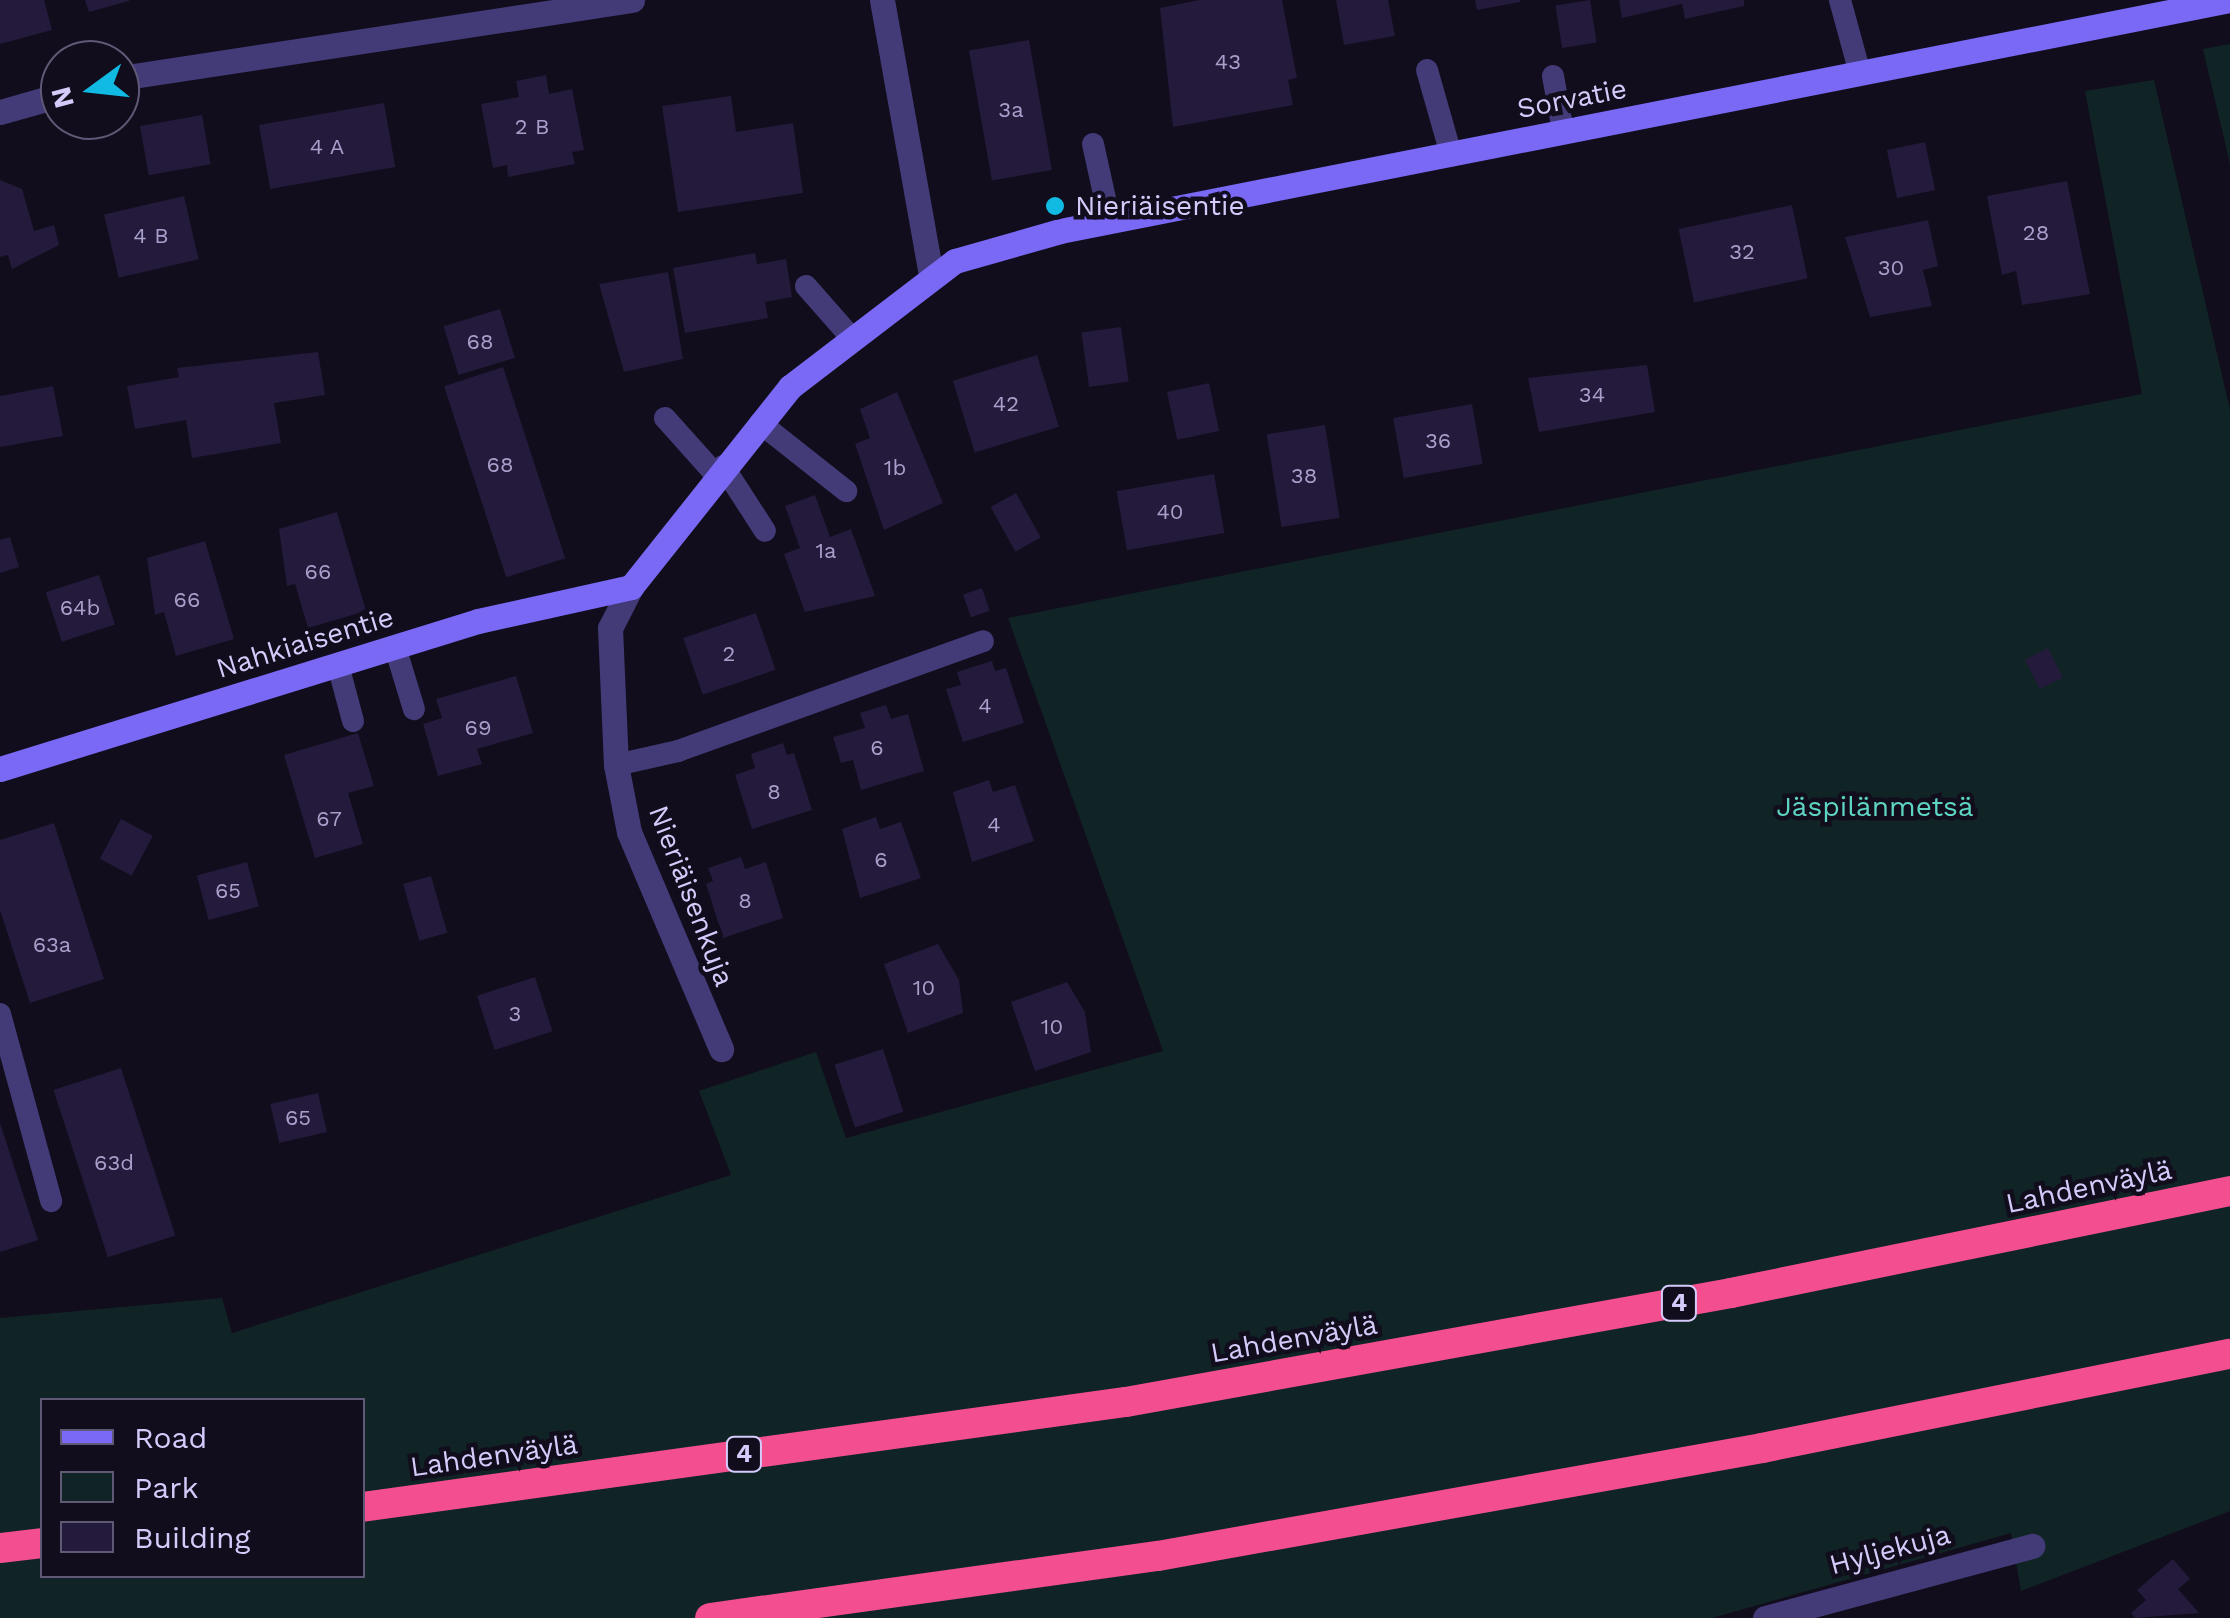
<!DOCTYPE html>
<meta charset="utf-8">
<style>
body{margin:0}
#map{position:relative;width:2230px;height:1618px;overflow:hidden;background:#110d1c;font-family:"Work Sans",sans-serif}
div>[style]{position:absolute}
.green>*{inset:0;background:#102425}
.building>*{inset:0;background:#241a3b;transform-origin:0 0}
.lane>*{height:22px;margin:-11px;padding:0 11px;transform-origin:11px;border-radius:11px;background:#433b78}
.street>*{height:25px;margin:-12.5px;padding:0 12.5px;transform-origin:12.5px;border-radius:12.5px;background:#433b78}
.secondary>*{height:25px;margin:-12.5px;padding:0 12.5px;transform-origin:12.5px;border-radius:12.5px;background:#7969f5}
.highway>*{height:30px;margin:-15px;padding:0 15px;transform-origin:15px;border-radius:15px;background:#f34f8e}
.dots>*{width:28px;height:28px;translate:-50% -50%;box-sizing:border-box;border:5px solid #110d1c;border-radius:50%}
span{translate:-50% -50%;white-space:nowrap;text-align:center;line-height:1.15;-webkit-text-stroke:9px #110d1c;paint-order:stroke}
.number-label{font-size:22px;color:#a99fcb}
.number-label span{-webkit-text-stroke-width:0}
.shield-label span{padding:2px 8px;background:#110d1c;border:2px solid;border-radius:8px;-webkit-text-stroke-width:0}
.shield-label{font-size:25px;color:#d5cbfb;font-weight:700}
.street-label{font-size:28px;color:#d5cbfb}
.poi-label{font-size:28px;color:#d5cbfb}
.left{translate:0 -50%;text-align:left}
.park-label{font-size:28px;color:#5dd5c2}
.legend{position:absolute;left:40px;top:1398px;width:325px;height:180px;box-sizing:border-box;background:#110d1c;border:2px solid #5f5975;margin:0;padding:12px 18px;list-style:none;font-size:30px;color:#d5cbfb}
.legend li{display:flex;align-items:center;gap:20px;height:50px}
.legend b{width:50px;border:2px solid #5f5975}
.north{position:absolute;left:40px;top:40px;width:100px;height:100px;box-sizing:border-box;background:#110d1c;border:2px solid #5f5975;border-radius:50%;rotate:255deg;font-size:28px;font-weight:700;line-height:40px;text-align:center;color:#d5cbfb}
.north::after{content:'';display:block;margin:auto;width:35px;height:45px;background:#10bae3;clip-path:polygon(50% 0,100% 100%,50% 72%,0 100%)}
</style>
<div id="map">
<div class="green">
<div style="clip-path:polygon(2230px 44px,2230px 164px,2203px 49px)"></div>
<div style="clip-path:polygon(evenodd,2154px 80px,2230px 410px,2230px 1511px,2021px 1591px,2011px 1533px,1712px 1618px,0 1618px,0 1318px,222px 1298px,232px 1333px,731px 1175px,699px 1091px,816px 1052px,846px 1138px,1163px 1051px,1008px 618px,2142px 394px,2085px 91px,2154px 80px,42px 1400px,362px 1400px,362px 1576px,42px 1576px,42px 1400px)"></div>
</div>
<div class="building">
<div style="clip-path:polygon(0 0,44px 0,52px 30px,0 44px)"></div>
<div style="clip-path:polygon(85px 0,129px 0,129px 1px,89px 12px)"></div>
<div style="clip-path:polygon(1199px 0,1282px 0,1297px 78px,1288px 80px,1293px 105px,1173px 127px,1160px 8px)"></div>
<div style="clip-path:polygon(1336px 0,1388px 0,1395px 36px,1344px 45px)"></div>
<div style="clip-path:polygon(1475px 0,1520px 0,1520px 2px,1477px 10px)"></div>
<div style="left:1590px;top:0;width:43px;height:35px;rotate:81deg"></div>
<div style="clip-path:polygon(1619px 0,1744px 0,1744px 6px,1685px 19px,1682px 4px,1622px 18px)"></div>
<div style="left:1029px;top:40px;width:132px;height:61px;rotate:80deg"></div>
<div style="clip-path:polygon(546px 75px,549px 94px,572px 89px,584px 150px,572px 152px,575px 164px,508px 177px,507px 165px,493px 168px,481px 104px,519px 97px,516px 81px)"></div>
<div style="clip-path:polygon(731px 96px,736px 132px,793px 123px,803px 193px,678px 212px,662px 106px)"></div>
<div style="left:384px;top:103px;width:65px;height:127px;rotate:80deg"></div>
<div style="left:202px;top:115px;width:50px;height:63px;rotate:80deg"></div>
<div style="left:1925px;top:142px;width:49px;height:39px;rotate:78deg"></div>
<div style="clip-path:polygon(0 180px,22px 189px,34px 231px,54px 225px,59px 245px,12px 269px,8px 255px,0 257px)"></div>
<div style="clip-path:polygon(2067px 181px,2090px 294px,2022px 305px,2016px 271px,2002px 275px,1987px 196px)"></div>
<div style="left:184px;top:196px;width:65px;height:82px;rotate:77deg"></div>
<div style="left:1792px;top:205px;width:75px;height:116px;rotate:78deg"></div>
<div style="clip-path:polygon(1928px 220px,1938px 266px,1923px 270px,1932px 306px,1870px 317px,1845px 237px)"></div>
<div style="clip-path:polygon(755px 253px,757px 264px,786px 259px,792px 297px,765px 302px,768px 318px,685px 333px,673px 268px)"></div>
<div style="clip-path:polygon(668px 272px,683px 359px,624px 372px,599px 284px)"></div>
<div style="left:500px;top:309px;width:51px;height:59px;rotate:73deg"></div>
<div style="left:1121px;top:327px;width:55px;height:40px;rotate:82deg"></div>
<div style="clip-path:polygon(318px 352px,325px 395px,274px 403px,281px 443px,192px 458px,186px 420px,135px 429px,127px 386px,179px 377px,177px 368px)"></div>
<div style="left:1037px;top:355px;width:75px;height:88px;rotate:73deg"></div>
<div style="clip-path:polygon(1647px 365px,1655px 412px,1539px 432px,1528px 378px)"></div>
<div style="left:503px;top:367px;width:201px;height:62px;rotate:72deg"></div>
<div style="left:1209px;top:383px;width:49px;height:43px;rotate:78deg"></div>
<div style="clip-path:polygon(53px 386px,63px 436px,0 447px,0 396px)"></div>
<div style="clip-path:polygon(897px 392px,943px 503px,884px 530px,855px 444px,870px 438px,860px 409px)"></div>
<div style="left:1472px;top:404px;width:61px;height:80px;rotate:80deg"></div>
<div style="left:1325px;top:425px;width:94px;height:59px;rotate:81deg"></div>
<div style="left:1214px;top:474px;width:60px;height:99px;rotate:80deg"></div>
<div style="left:1016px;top:493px;width:51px;height:29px;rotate:61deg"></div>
<div style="clip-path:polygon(815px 495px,830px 537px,851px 529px,875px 596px,805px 612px,784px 554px,800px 548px,785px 506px)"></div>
<div style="clip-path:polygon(337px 512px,366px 611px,308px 628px,295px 584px,287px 586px,279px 529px)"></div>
<div style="clip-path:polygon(10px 537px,19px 567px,0 573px,0 540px)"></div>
<div style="clip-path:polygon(205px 541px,234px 639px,176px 656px,164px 612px,155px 615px,147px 558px)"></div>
<div style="left:99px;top:575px;width:52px;height:56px;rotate:72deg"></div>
<div style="left:982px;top:588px;width:24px;height:20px;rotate:71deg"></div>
<div style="left:756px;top:613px;width:60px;height:77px;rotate:71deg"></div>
<div style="left:2048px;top:648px;width:33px;height:26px;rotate:63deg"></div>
<div style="clip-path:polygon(992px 661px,995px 671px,1006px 668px,1024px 723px,963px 742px,946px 689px,961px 685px,957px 672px)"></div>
<div style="clip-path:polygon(516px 676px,533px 733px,477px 749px,482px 764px,438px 776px,423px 724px,442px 718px,436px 699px)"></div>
<div style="clip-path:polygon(886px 705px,891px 719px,908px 714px,924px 771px,861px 790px,853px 760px,841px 763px,833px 737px,865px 728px,860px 713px)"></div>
<div style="clip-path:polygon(358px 733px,374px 786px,348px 793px,363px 844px,315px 858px,284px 755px)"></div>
<div style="clip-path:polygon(783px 743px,787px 755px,794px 753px,812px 810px,752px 829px,735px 775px,755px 768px,751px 754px)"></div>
<div style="clip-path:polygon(989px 780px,993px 792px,1015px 785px,1034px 841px,972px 862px,953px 792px)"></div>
<div style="clip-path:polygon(876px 817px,880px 829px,901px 822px,921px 878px,860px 898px,842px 829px)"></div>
<div style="left:121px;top:819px;width:36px;height:45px;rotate:28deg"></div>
<div style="clip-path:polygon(54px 823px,104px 979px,30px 1003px,0 910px,0 840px)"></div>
<div style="clip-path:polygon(741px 857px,745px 869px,766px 862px,783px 918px,723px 938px,706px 884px,713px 881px,708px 868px)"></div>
<div style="left:247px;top:862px;width:46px;height:52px;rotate:75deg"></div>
<div style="left:431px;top:876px;width:59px;height:29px;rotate:74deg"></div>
<div style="clip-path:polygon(938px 944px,959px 980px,963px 1013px,908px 1033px,884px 964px)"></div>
<div style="left:535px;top:977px;width:57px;height:61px;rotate:72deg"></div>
<div style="clip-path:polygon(1067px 982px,1085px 1012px,1091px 1052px,1035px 1071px,1011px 1002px)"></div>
<div style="left:883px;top:1049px;width:66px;height:51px;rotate:72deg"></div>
<div style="left:121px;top:1068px;width:176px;height:71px;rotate:72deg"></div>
<div style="left:318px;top:1093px;width:40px;height:49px;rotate:77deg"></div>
<div style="clip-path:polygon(0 1123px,38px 1240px,0 1252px)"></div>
<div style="clip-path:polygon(2173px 1559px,2190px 1579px,2178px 1589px,2199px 1613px,2135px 1618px,2131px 1613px,2146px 1600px,2137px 1590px)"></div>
</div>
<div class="lane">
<div style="left:1840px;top:0;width:73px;rotate:74.8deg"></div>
<div style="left:1427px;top:70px;width:87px;rotate:74.1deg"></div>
<div style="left:1553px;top:76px;width:56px;rotate:79.7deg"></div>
<div style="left:1093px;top:144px;width:79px;rotate:77.6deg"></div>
<div style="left:806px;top:286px;width:65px;rotate:48.7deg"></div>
<div style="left:665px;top:418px;width:76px;rotate:48.2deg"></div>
<div style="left:760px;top:423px;width:110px;rotate:38.3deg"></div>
<div style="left:723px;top:466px;width:77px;rotate:57.1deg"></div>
<div style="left:395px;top:647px;width:65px;rotate:73deg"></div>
<div style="left:338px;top:665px;width:58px;rotate:75deg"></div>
<div style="left:616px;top:765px;width:64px;rotate:-12.7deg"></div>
<div style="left:678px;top:751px;width:324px;rotate:-19.8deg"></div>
<div style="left:0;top:1014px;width:194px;rotate:74.7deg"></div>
</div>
<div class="street">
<div style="left:882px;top:0;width:279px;rotate:79.9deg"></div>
<div style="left:120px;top:78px;width:518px;rotate:-8.66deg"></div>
<div style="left:0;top:112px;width:62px;rotate:-15.8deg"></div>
<div style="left:631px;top:587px;width:46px;rotate:117.1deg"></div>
<div style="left:610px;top:628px;width:137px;rotate:87.5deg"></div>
<div style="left:616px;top:765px;width:68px;rotate:79deg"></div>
<div style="left:629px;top:832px;width:236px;rotate:67deg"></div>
<div style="left:1765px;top:1618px;width:277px;rotate:-15.1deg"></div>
</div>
<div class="secondary">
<div style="left:0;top:769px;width:500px;rotate:-17.2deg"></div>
<div style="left:478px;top:621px;width:157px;rotate:-12.5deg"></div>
<div style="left:631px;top:587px;width:256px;rotate:-51.5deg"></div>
<div style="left:790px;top:387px;width:208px;rotate:-37.4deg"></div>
<div style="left:955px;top:261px;width:109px;rotate:-15.9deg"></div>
<div style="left:1060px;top:231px;width:1193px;rotate:-11.17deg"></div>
</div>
<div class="highway">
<div style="left:362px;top:1507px;width:771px;rotate:-7.83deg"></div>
<div style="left:1126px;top:1402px;width:615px;rotate:-10.21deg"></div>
<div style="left:1731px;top:1293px;width:509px;rotate:-11.55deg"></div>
<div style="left:0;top:1548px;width:42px;rotate:-6.8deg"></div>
<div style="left:710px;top:1618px;width:452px;rotate:-7.9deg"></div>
<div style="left:1158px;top:1556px;width:614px;rotate:-10.14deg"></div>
<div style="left:1762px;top:1448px;width:477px;rotate:-11.4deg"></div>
</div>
<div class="dots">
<div style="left:1055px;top:206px;background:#10bae3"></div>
</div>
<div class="number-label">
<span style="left:1228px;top:62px">43</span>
<span style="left:1011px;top:110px">3a</span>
<span style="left:532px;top:127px">2 B</span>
<span style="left:327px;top:147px">4 A</span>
<span style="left:2036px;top:233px">28</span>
<span style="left:151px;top:236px">4 B</span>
<span style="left:1742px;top:252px">32</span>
<span style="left:1891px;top:268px">30</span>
<span style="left:480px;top:342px">68</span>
<span style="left:1592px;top:395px">34</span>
<span style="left:1006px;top:404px">42</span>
<span style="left:1438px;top:441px">36</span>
<span style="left:500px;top:465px">68</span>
<span style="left:895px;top:468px">1b</span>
<span style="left:1304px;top:476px">38</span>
<span style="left:1170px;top:512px">40</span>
<span style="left:826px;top:551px">1a</span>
<span style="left:318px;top:572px">66</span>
<span style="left:187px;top:600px">66</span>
<span style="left:80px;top:608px">64b</span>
<span style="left:729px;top:654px">2</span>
<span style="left:985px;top:706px">4</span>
<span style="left:478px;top:728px">69</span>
<span style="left:877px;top:748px">6</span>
<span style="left:774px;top:792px">8</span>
<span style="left:329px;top:819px">67</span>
<span style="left:994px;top:825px">4</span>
<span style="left:881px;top:860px">6</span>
<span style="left:228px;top:891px">65</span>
<span style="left:745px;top:901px">8</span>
<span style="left:52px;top:945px">63a</span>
<span style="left:924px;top:988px">10</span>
<span style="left:515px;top:1014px">3</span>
<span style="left:1052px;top:1027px">10</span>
<span style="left:298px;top:1118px">65</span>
<span style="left:114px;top:1163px">63d</span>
</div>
<div class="shield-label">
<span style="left:1679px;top:1303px">4</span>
<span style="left:744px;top:1454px">4</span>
</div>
<div class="street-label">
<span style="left:1572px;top:99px;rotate:-11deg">Sorvatie</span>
<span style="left:305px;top:643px;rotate:-17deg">Nahkiaisentie</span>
<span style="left:691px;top:896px;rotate:69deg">Nieriäisenkuja</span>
<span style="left:2089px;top:1187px;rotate:-12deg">Lahdenväylä</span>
<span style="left:1294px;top:1339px;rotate:-10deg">Lahdenväylä</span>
<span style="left:494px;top:1456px;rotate:-8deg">Lahdenväylä</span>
<span style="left:1890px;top:1550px;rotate:-15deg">Hyljekuja</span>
</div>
<div class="poi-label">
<span class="left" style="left:1075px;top:206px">Nieriäisentie</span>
</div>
<div class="park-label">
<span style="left:1875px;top:807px">Jäspilänmetsä</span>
</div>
<ul class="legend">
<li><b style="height:12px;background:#7969f5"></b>Road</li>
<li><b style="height:28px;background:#102425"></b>Park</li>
<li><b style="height:28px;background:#241a3b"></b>Building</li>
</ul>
<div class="north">N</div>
</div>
